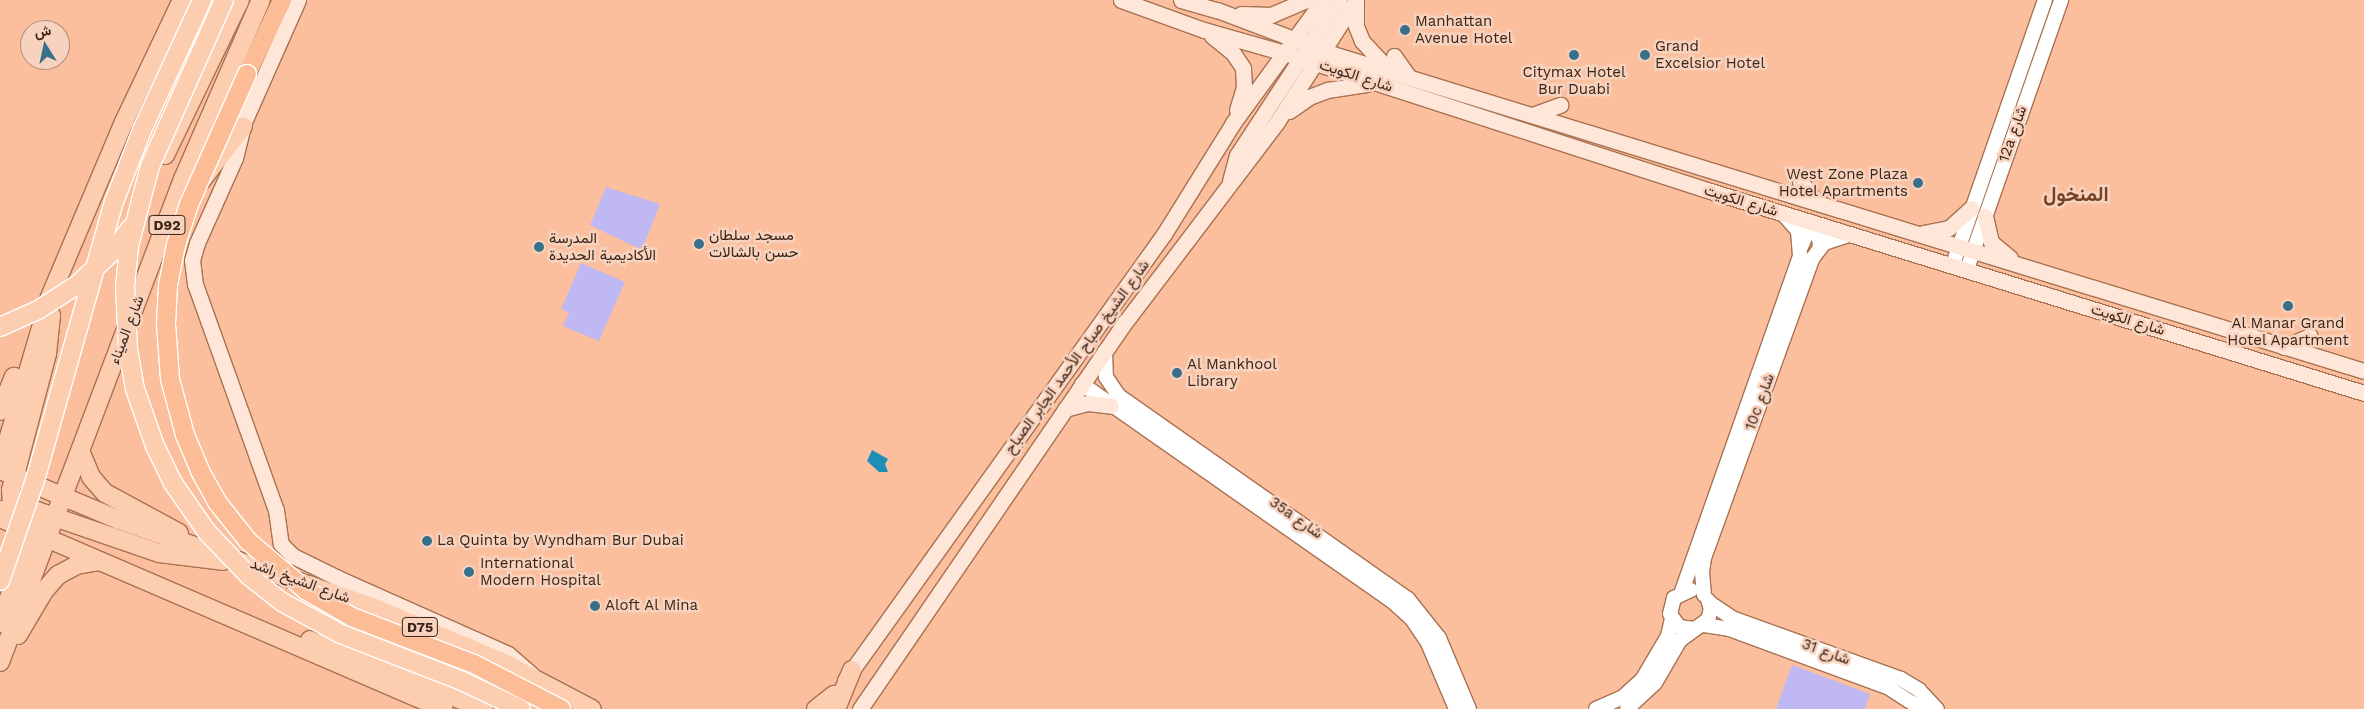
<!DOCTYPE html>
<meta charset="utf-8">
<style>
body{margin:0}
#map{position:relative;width:2364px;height:709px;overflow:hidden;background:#fbbf9d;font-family:"Work Sans",Vazirmatn,sans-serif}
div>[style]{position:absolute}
.green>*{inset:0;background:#c0b8f2}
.water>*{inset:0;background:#1e8eb9}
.roads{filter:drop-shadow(1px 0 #a87151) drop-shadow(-1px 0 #a87151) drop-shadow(0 1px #a87151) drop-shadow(0 -1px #a87151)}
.tertiary>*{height:14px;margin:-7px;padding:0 7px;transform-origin:7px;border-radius:7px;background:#fff}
.secondary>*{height:15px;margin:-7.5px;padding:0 7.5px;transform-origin:7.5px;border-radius:7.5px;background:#fee6d8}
.primary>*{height:18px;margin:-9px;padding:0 9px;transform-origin:9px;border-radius:9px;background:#fdcdb0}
.trunk>*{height:18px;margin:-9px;padding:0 9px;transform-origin:9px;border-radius:9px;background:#fcbc96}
.bridges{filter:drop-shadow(1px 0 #fff) drop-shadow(-1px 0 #fff) drop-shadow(0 1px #fff) drop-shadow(0 -1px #fff)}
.primary-bridge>*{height:18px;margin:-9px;padding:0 9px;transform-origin:9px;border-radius:9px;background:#fdcdb0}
.trunk-bridge>*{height:18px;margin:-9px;padding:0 9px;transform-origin:9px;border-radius:9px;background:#fcbc96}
.dots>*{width:14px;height:14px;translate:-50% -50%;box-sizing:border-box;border:2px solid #f7d2be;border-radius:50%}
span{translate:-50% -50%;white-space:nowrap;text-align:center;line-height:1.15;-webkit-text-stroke:5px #f7d2be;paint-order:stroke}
.shield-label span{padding:1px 4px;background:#f7d2be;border:1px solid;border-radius:4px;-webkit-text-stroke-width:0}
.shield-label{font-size:14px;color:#3b2417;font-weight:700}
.poi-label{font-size:15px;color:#3b2417}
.left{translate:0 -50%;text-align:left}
.right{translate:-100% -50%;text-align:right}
.street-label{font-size:15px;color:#3b2417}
.district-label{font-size:20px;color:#754223;font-weight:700}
.north{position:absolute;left:20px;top:20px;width:50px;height:50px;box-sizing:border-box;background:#f7d2be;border:1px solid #ac8c7b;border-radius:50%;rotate:350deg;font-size:14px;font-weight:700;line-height:20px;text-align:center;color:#3b2417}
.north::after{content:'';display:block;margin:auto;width:18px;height:22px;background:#38708a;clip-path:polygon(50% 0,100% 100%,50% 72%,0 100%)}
</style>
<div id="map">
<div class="green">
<div style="clip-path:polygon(606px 187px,660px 204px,642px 250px,590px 225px)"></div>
<div style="clip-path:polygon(581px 263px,625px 282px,599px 341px,563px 326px,569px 313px,561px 309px)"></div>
<div style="clip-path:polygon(1792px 665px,1870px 694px,1865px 709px,1776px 709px)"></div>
</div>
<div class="water">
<div style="clip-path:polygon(872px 450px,888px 459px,885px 464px,888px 472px,879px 472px,867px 461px)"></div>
</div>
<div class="roads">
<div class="tertiary">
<div style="left:1801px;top:247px;width:13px;rotate:-67deg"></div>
<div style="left:1806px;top:235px;width:9px;rotate:-21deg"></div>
<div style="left:1814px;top:232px;width:7px;rotate:45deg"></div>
<div style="left:1819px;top:237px;width:11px;rotate:85deg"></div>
<div style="left:1953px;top:264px;width:280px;rotate:-70.8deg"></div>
<div style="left:1967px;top:269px;width:285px;rotate:-70.7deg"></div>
<div style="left:1105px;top:351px;width:26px;rotate:88deg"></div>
<div style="left:1106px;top:377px;width:23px;rotate:56deg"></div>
<div style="left:1119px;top:396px;width:353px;rotate:35.1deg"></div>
<div style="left:1408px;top:599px;width:50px;rotate:51.5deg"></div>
<div style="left:1439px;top:638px;width:77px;rotate:67.1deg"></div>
<div style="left:1082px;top:384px;width:377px;rotate:35deg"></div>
<div style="left:1391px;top:600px;width:28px;rotate:42deg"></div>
<div style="left:1412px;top:619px;width:29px;rotate:56deg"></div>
<div style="left:1428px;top:643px;width:72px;rotate:67deg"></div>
<div style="left:1691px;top:590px;width:19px;rotate:155deg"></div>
<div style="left:1674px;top:598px;width:16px;rotate:104deg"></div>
<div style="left:1670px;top:614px;width:16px;rotate:55deg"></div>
<div style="left:1679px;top:627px;width:16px;rotate:7deg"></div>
<div style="left:1682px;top:591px;width:356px;rotate:-70.6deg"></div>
<div style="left:1800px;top:255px;width:24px;rotate:-95deg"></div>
<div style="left:1798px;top:231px;width:23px;rotate:-131deg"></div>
<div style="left:1704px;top:595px;width:23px;rotate:-95deg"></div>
<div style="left:1702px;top:572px;width:14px;rotate:-82deg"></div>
<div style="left:1704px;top:558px;width:318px;rotate:-70.1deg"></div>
<div style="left:1812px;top:259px;width:20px;rotate:-53deg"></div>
<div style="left:1824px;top:243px;width:28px;rotate:-18deg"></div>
<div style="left:1710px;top:603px;width:27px;rotate:34deg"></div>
<div style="left:1732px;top:618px;width:180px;rotate:19.8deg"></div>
<div style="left:1901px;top:679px;width:21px;rotate:31deg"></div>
<div style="left:1919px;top:690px;width:26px;rotate:47deg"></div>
<div style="left:1704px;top:625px;width:25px;rotate:9deg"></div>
<div style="left:1729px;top:629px;width:171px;rotate:20.2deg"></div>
<div style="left:1889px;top:688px;width:38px;rotate:33deg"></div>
<div style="left:1596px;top:709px;width:30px;rotate:-24deg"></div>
<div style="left:1623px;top:697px;width:25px;rotate:-42deg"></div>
<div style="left:1642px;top:680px;width:51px;rotate:-59.4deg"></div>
<div style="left:1668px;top:636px;width:17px;rotate:-77deg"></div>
<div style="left:1627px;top:709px;width:38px;rotate:-43deg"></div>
<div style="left:1655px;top:683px;width:50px;rotate:-59.8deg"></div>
<div style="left:1680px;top:640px;width:34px;rotate:-36deg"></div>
<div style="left:1708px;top:620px;width:11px;rotate:-75deg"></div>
<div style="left:1711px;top:609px;width:9px;rotate:-108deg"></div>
</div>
<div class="secondary">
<div style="left:298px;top:0;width:133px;rotate:113.9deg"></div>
<div style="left:244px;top:122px;width:37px;rotate:104deg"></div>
<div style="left:235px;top:158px;width:93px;rotate:114.1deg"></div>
<div style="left:197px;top:243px;width:18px;rotate:106deg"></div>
<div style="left:192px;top:260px;width:24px;rotate:83deg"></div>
<div style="left:195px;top:284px;width:240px;rotate:70.3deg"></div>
<div style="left:276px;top:510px;width:34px;rotate:82deg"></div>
<div style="left:281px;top:544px;width:17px;rotate:45deg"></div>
<div style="left:293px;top:556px;width:50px;rotate:26.1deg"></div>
<div style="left:338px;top:578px;width:186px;rotate:24.1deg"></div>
<div style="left:508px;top:654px;width:32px;rotate:41deg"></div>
<div style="left:1121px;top:0;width:88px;rotate:19.9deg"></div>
<div style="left:1204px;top:30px;width:84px;rotate:15.9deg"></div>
<div style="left:1285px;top:53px;width:444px;rotate:18deg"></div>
<div style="left:1707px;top:190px;width:688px;rotate:17.17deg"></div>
<div style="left:1181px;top:0;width:37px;rotate:16deg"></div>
<div style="left:1217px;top:10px;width:130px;rotate:20.7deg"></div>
<div style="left:1339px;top:56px;width:1072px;rotate:17.08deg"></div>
<div style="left:1356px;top:1px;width:25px;rotate:90deg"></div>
<div style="left:1356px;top:26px;width:16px;rotate:68deg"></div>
<div style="left:1362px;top:41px;width:35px;rotate:47deg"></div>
<div style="left:1241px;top:14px;width:30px;rotate:2deg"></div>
<div style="left:1271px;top:15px;width:38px;rotate:-23deg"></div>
<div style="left:1212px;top:36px;width:27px;rotate:39deg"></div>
<div style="left:1233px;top:53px;width:18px;rotate:56deg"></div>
<div style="left:1243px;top:68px;width:19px;rotate:87deg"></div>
<div style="left:1244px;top:87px;width:24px;rotate:107deg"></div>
<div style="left:1394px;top:56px;width:24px;rotate:55deg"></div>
<div style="left:1289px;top:111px;width:24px;rotate:-35deg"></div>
<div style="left:1309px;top:97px;width:19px;rotate:-21deg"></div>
<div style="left:1327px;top:90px;width:40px;rotate:-8.5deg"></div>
<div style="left:1535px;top:114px;width:27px;rotate:-20deg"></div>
<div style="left:1230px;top:181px;width:27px;rotate:-75deg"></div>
<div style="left:1237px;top:155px;width:186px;rotate:-56.7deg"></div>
<div style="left:1800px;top:181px;width:28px;rotate:51deg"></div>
<div style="left:1985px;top:216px;width:27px;rotate:77deg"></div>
<div style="left:1991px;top:242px;width:25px;rotate:40deg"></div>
<div style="left:1923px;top:233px;width:26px;rotate:-11deg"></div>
<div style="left:1949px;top:228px;width:30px;rotate:-42deg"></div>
<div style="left:2284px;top:347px;width:28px;rotate:-23deg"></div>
<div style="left:1065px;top:409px;width:24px;rotate:-15deg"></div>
<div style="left:1088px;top:403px;width:23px;rotate:7deg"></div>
<div style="left:845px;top:680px;width:548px;rotate:-54.43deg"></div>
<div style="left:1164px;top:234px;width:131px;rotate:-58.1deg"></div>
<div style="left:1233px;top:123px;width:152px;rotate:-53.8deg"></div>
<div style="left:860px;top:709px;width:470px;rotate:-55.6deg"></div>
<div style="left:1126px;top:321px;width:250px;rotate:-52.8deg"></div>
<div style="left:1277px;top:122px;width:145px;rotate:-57.1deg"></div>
</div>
<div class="primary">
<div style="left:165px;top:155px;width:172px;rotate:-64.2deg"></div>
<div style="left:201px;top:181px;width:69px;rotate:-52.6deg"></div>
<div style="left:0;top:411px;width:37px;rotate:-68deg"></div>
<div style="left:81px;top:453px;width:26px;rotate:67deg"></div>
<div style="left:91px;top:477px;width:21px;rotate:49deg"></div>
<div style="left:105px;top:493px;width:84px;rotate:28.4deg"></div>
<div style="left:0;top:467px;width:177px;rotate:-73.6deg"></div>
<div style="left:50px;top:297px;width:190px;rotate:-67.1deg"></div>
<div style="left:124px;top:122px;width:135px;rotate:-64.6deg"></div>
<div style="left:0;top:470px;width:129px;rotate:22.8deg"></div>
<div style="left:119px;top:520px;width:273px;rotate:19deg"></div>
<div style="left:377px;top:609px;width:138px;rotate:23deg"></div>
<div style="left:504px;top:663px;width:99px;rotate:27.6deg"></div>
<div style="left:0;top:510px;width:37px;rotate:2deg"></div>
<div style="left:37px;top:511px;width:129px;rotate:19deg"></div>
<div style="left:159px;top:553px;width:64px;rotate:7.1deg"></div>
<div style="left:0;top:518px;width:483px;rotate:23.3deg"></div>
<div style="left:13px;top:518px;width:28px;rotate:-94deg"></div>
<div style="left:11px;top:490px;width:141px;rotate:-75.2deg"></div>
<div style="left:47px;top:354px;width:39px;rotate:-84deg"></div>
<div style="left:0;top:623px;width:107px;rotate:-70.4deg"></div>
<div style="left:18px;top:635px;width:51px;rotate:-59.4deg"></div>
<div style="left:44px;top:591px;width:21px;rotate:-49deg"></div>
<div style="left:58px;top:575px;width:21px;rotate:-28deg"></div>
<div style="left:77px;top:565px;width:22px;rotate:-10deg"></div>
<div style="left:310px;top:640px;width:187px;rotate:21.6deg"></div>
<div style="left:0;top:662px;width:517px;rotate:-69.25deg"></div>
<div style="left:183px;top:179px;width:195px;rotate:-66.5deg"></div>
<div style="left:816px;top:709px;width:23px;rotate:-38deg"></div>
<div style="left:836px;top:709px;width:42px;rotate:-67.7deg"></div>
</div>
<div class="trunk">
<div style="left:247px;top:74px;width:82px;rotate:-64.7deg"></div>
</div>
</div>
<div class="bridges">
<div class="primary-bridge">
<div style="left:224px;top:0;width:182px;rotate:114deg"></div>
<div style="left:150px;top:166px;width:83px;rotate:104.7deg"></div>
<div style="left:129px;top:246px;width:41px;rotate:95.6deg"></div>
<div style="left:125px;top:287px;width:62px;rotate:87.2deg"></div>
<div style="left:128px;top:349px;width:41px;rotate:80.1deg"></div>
<div style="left:135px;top:389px;width:60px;rotate:70.7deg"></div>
<div style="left:155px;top:446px;width:41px;rotate:64.1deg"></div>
<div style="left:173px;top:483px;width:60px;rotate:55.2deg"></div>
<div style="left:207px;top:532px;width:61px;rotate:46.3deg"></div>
<div style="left:249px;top:576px;width:42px;rotate:38.2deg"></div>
<div style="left:282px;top:602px;width:67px;rotate:28.5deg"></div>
<div style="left:341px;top:634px;width:130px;rotate:21.2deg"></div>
<div style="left:462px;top:681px;width:65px;rotate:25.4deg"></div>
<div style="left:0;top:327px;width:42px;rotate:-24.1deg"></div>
<div style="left:38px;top:310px;width:46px;rotate:-32.7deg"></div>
<div style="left:77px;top:285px;width:48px;rotate:-43.3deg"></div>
<div style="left:112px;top:252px;width:31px;rotate:-52deg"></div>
<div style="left:0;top:581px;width:110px;rotate:-70.9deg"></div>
<div style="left:36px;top:477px;width:286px;rotate:-74.2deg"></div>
<div style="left:114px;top:202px;width:77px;rotate:-68.7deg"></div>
<div style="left:142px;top:130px;width:143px;rotate:-65.2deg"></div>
</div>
<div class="trunk-bridge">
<div style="left:247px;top:74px;width:142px;rotate:114deg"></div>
<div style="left:189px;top:204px;width:43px;rotate:107.6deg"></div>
<div style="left:176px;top:245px;width:41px;rotate:101.3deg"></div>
<div style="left:168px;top:285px;width:39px;rotate:93deg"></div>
<div style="left:166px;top:324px;width:55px;rotate:85.8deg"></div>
<div style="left:170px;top:379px;width:58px;rotate:75deg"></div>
<div style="left:185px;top:435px;width:39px;rotate:67deg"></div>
<div style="left:200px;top:471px;width:35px;rotate:61deg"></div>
<div style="left:217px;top:502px;width:50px;rotate:51.5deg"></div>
<div style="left:248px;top:541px;width:77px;rotate:40.3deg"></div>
<div style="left:307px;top:591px;width:52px;rotate:30deg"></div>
<div style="left:352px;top:617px;width:131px;rotate:21.1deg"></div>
<div style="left:474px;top:664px;width:98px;rotate:27.3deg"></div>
</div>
</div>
<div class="dots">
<div style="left:1405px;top:30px;background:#38708a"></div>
<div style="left:1574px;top:55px;background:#38708a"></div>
<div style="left:1645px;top:55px;background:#38708a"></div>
<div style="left:1918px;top:183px;background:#38708a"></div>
<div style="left:699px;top:244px;background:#38708a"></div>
<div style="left:539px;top:247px;background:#38708a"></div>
<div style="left:2288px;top:306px;background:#38708a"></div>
<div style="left:1177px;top:373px;background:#38708a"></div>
<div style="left:427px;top:541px;background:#38708a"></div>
<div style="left:469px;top:572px;background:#38708a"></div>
<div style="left:595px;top:606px;background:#38708a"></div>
</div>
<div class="shield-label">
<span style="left:167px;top:225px">D92</span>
<span style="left:420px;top:627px">D75</span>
</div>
<div class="poi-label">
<span class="left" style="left:1415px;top:30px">Manhattan<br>Avenue Hotel</span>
<span class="left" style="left:1655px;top:55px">Grand<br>Excelsior Hotel</span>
<span style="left:1574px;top:81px">Citymax Hotel<br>Bur Duabi</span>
<span class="right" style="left:1908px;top:183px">West Zone Plaza<br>Hotel Apartments</span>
<span class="left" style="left:709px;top:244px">مسجد سلطان<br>حسن بالشالات</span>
<span class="left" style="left:549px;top:247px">المدرسة<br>الأكاديمية الحديدة</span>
<span style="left:2288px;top:332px">Al Manar Grand<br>Hotel Apartment</span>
<span class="left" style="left:1187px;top:373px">Al Mankhool<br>Library</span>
<span class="left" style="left:437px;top:541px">La Quinta by Wyndham Bur Dubai</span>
<span class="left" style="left:480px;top:572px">International<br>Modern Hospital</span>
<span class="left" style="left:605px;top:606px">Aloft Al Mina</span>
</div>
<div class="street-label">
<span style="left:1356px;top:76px;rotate:18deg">شارع الكويت</span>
<span style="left:2013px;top:134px;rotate:-71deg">12a شارع</span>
<span style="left:1741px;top:201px;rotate:17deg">شارع الكويت</span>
<span style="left:2128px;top:320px;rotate:17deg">شارع الكويت</span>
<span style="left:127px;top:330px;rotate:-69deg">شارع الميناء</span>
<span style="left:1077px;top:357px;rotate:-54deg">شارع الشيخ صباح الأحمد الجابر الصباح</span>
<span style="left:1760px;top:402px;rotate:-70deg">10c شارع</span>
<span style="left:1296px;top:518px;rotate:35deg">35a شارع</span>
<span style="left:300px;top:581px;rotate:20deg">شارع الشيخ راشد</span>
<span style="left:1826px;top:652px;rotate:20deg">شارع 31</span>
</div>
<div class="district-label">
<span style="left:2076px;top:194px">المنخول</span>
</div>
<div class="north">ش</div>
</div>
